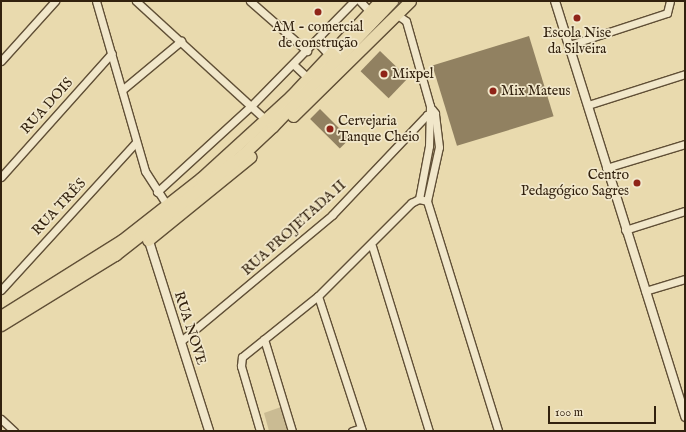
<!DOCTYPE html>
<meta charset="utf-8">
<style>
body{margin:0}
#map{position:relative;width:686px;height:432px;overflow:hidden;background:#e9daae;font-family:"IM FELL English",serif}
div>[style]{position:absolute}
.green>*{inset:0;background:#cabb93}
.building>*{inset:0;background:#918161;transform-origin:0 0}
.roads{filter:drop-shadow(1px 0 #604f36) drop-shadow(-1px 0 #604f36) drop-shadow(0 1px #604f36) drop-shadow(0 -1px #604f36)}
.minor>*{height:7px;margin:-3.5px;padding:0 3.5px;transform-origin:3.5px;border-radius:3.5px;background:#f1e7ca}
.tertiary>*{height:8px;margin:-4px;padding:0 4px;transform-origin:4px;border-radius:4px;background:#f1e7ca}
.primary>*{height:11px;margin:-5.5px;padding:0 5.5px;transform-origin:5.5px;border-radius:5.5px;background:#e9daae}
.dots>*{width:11px;height:11px;translate:-50% -50%;box-sizing:border-box;border:2px solid #f1e7ca;border-radius:50%}
span{translate:-50% -50%;white-space:nowrap;text-align:center;line-height:1.15;-webkit-text-stroke:3.5px #f1e7ca;paint-order:stroke}
.poi-label{font-size:14px;color:#32210e}
.left{translate:0 -50%;text-align:left}
.right{translate:-100% -50%;text-align:right}
.street-label{font-size:14px;color:#32210e}
.frame{position:absolute;inset:0;border:2px solid #32210e;pointer-events:none}
.scale{position:absolute;left:548px;top:406px;width:108px;height:18px;box-sizing:border-box;border:2px solid #32210e;border-top:0;padding-left:5px;font-size:12px;line-height:14px;white-space:nowrap;color:#32210e;-webkit-text-stroke:3px #f1e7ca;paint-order:stroke}
</style>
<div id="map">
<div class="green">
<div style="clip-path:polygon(281px 407px,288px 431px,269px 431px,264px 413px)"></div>
</div>
<div class="building">
<div style="left:529px;top:36px;width:84px;height:101px;rotate:73deg"></div>
<div style="left:380px;top:51px;width:39px;height:28px;rotate:44deg"></div>
<div style="left:320px;top:109px;width:42px;height:14px;rotate:45deg"></div>
</div>
<div class="roads">
<div class="minor">
<div style="left:96px;top:1px;width:177px;rotate:73.9deg"></div>
<div style="left:145px;top:171px;width:40px;rotate:57.1deg"></div>
<div style="left:136px;top:1px;width:176px;rotate:42.5deg"></div>
<div style="left:250px;top:1px;width:76px;rotate:41.3deg"></div>
<div style="left:360px;top:1px;width:18px;rotate:47deg"></div>
<div style="left:396px;top:14px;width:12px;rotate:35deg"></div>
<div style="left:406px;top:21px;width:88px;rotate:74.2deg"></div>
<div style="left:430px;top:106px;width:40px;rotate:91.4deg"></div>
<div style="left:429px;top:146px;width:54px;rotate:100.7deg"></div>
<div style="left:316px;top:41px;width:19px;rotate:47deg"></div>
<div style="left:569px;top:45px;width:103px;rotate:-18.1deg"></div>
<div style="left:667px;top:13px;width:12px;rotate:-76deg"></div>
<div style="left:1px;top:61px;width:81px;rotate:-48deg"></div>
<div style="left:293px;top:64px;width:21px;rotate:43deg"></div>
<div style="left:122px;top:90px;width:77px;rotate:-39.7deg"></div>
<div style="left:588px;top:105px;width:102px;rotate:-17.7deg"></div>
<div style="left:606px;top:168px;width:83px;rotate:-16.9deg"></div>
<div style="left:1px;top:177px;width:166px;rotate:-48.2deg"></div>
<div style="left:157px;top:192px;width:129px;rotate:-42.5deg"></div>
<div style="left:252px;top:105px;width:146px;rotate:-45.6deg"></div>
<div style="left:427px;top:201px;width:241px;rotate:72.8deg"></div>
<div style="left:427px;top:201px;width:55px;rotate:-77.5deg"></div>
<div style="left:439px;top:147px;width:34px;rotate:-97deg"></div>
<div style="left:435px;top:113px;width:5px;rotate:-127deg"></div>
<div style="left:625px;top:230px;width:63px;rotate:-17.6deg"></div>
<div style="left:372px;top:246px;width:194px;rotate:72.9deg"></div>
<div style="left:1px;top:290px;width:200px;rotate:-47.6deg"></div>
<div style="left:645px;top:291px;width:42px;rotate:-16.7deg"></div>
<div style="left:318px;top:296px;width:142px;rotate:71.9deg"></div>
<div style="left:264px;top:339px;width:96px;rotate:73.1deg"></div>
<div style="left:181px;top:341px;width:197px;rotate:-39.8deg"></div>
<div style="left:332px;top:215px;width:138px;rotate:-46.5deg"></div>
<div style="left:427px;top:115px;width:8px;rotate:-14deg"></div>
<div style="left:1px;top:419px;width:18px;rotate:43deg"></div>
<div style="left:260px;top:431px;width:68px;rotate:-106.3deg"></div>
<div style="left:241px;top:366px;width:9px;rotate:-84deg"></div>
<div style="left:242px;top:357px;width:97px;rotate:-38.8deg"></div>
<div style="left:318px;top:296px;width:132px;rotate:-45deg"></div>
<div style="left:411px;top:203px;width:9px;rotate:-27deg"></div>
<div style="left:419px;top:199px;width:8px;rotate:14deg"></div>
<div style="left:352px;top:431px;width:9px;rotate:-18deg"></div>
</div>
<div class="tertiary">
<div style="left:555px;top:1px;width:436px;rotate:72.6deg"></div>
<div style="left:147px;top:235px;width:206px;rotate:72.4deg"></div>
</div>
<div class="primary">
<div style="left:293px;top:116px;width:164px;rotate:-44.5deg"></div>
<div style="left:148px;top:240px;width:132px;rotate:-39.1deg"></div>
<div style="left:1px;top:316px;width:143px;rotate:-32.1deg"></div>
<div style="left:122px;top:240px;width:100px;rotate:-38.1deg"></div>
<div style="left:201px;top:178px;width:122px;rotate:-42.3deg"></div>
<div style="left:291px;top:96px;width:130px;rotate:-46.9deg"></div>
<div style="left:1px;top:325px;width:134px;rotate:-31.6deg"></div>
<div style="left:115px;top:255px;width:162px;rotate:-38.2deg"></div>
<div style="left:242px;top:155px;width:42px;rotate:-43.1deg"></div>
<div style="left:273px;top:126px;width:173px;rotate:-46.4deg"></div>
</div>
</div>
<div class="dots">
<div style="left:318px;top:12px;background:#8f2418"></div>
<div style="left:577px;top:18px;background:#8f2418"></div>
<div style="left:384px;top:74px;background:#8f2418"></div>
<div style="left:493px;top:91px;background:#8f2418"></div>
<div style="left:330px;top:129px;background:#8f2418"></div>
<div style="left:637px;top:183px;background:#8f2418"></div>
</div>
<div class="poi-label">
<span style="left:318px;top:35px">AM - comercial<br>de construção</span>
<span style="left:577px;top:41px">Escola Nise<br>da Silveira</span>
<span class="left" style="left:392px;top:74px">Mixpel</span>
<span class="left" style="left:501px;top:91px">Mix Mateus</span>
<span class="left" style="left:338px;top:129px">Cervejaria<br>Tanque Cheio</span>
<span class="right" style="left:629px;top:183px">Centro<br>Pedagógico Sagres</span>
</div>
<div class="street-label">
<span style="left:47px;top:106px;rotate:-48deg">RUA DOIS</span>
<span style="left:59px;top:207px;rotate:-47deg">RUA TRÊS</span>
<span style="left:294px;top:228px;rotate:-42deg">RUA PROJETADA II</span>
<span style="left:190px;top:328px;rotate:72deg">RUA NOVE</span>
</div>
<div class="frame"></div>
<div class="scale">100 m</div>
</div>
